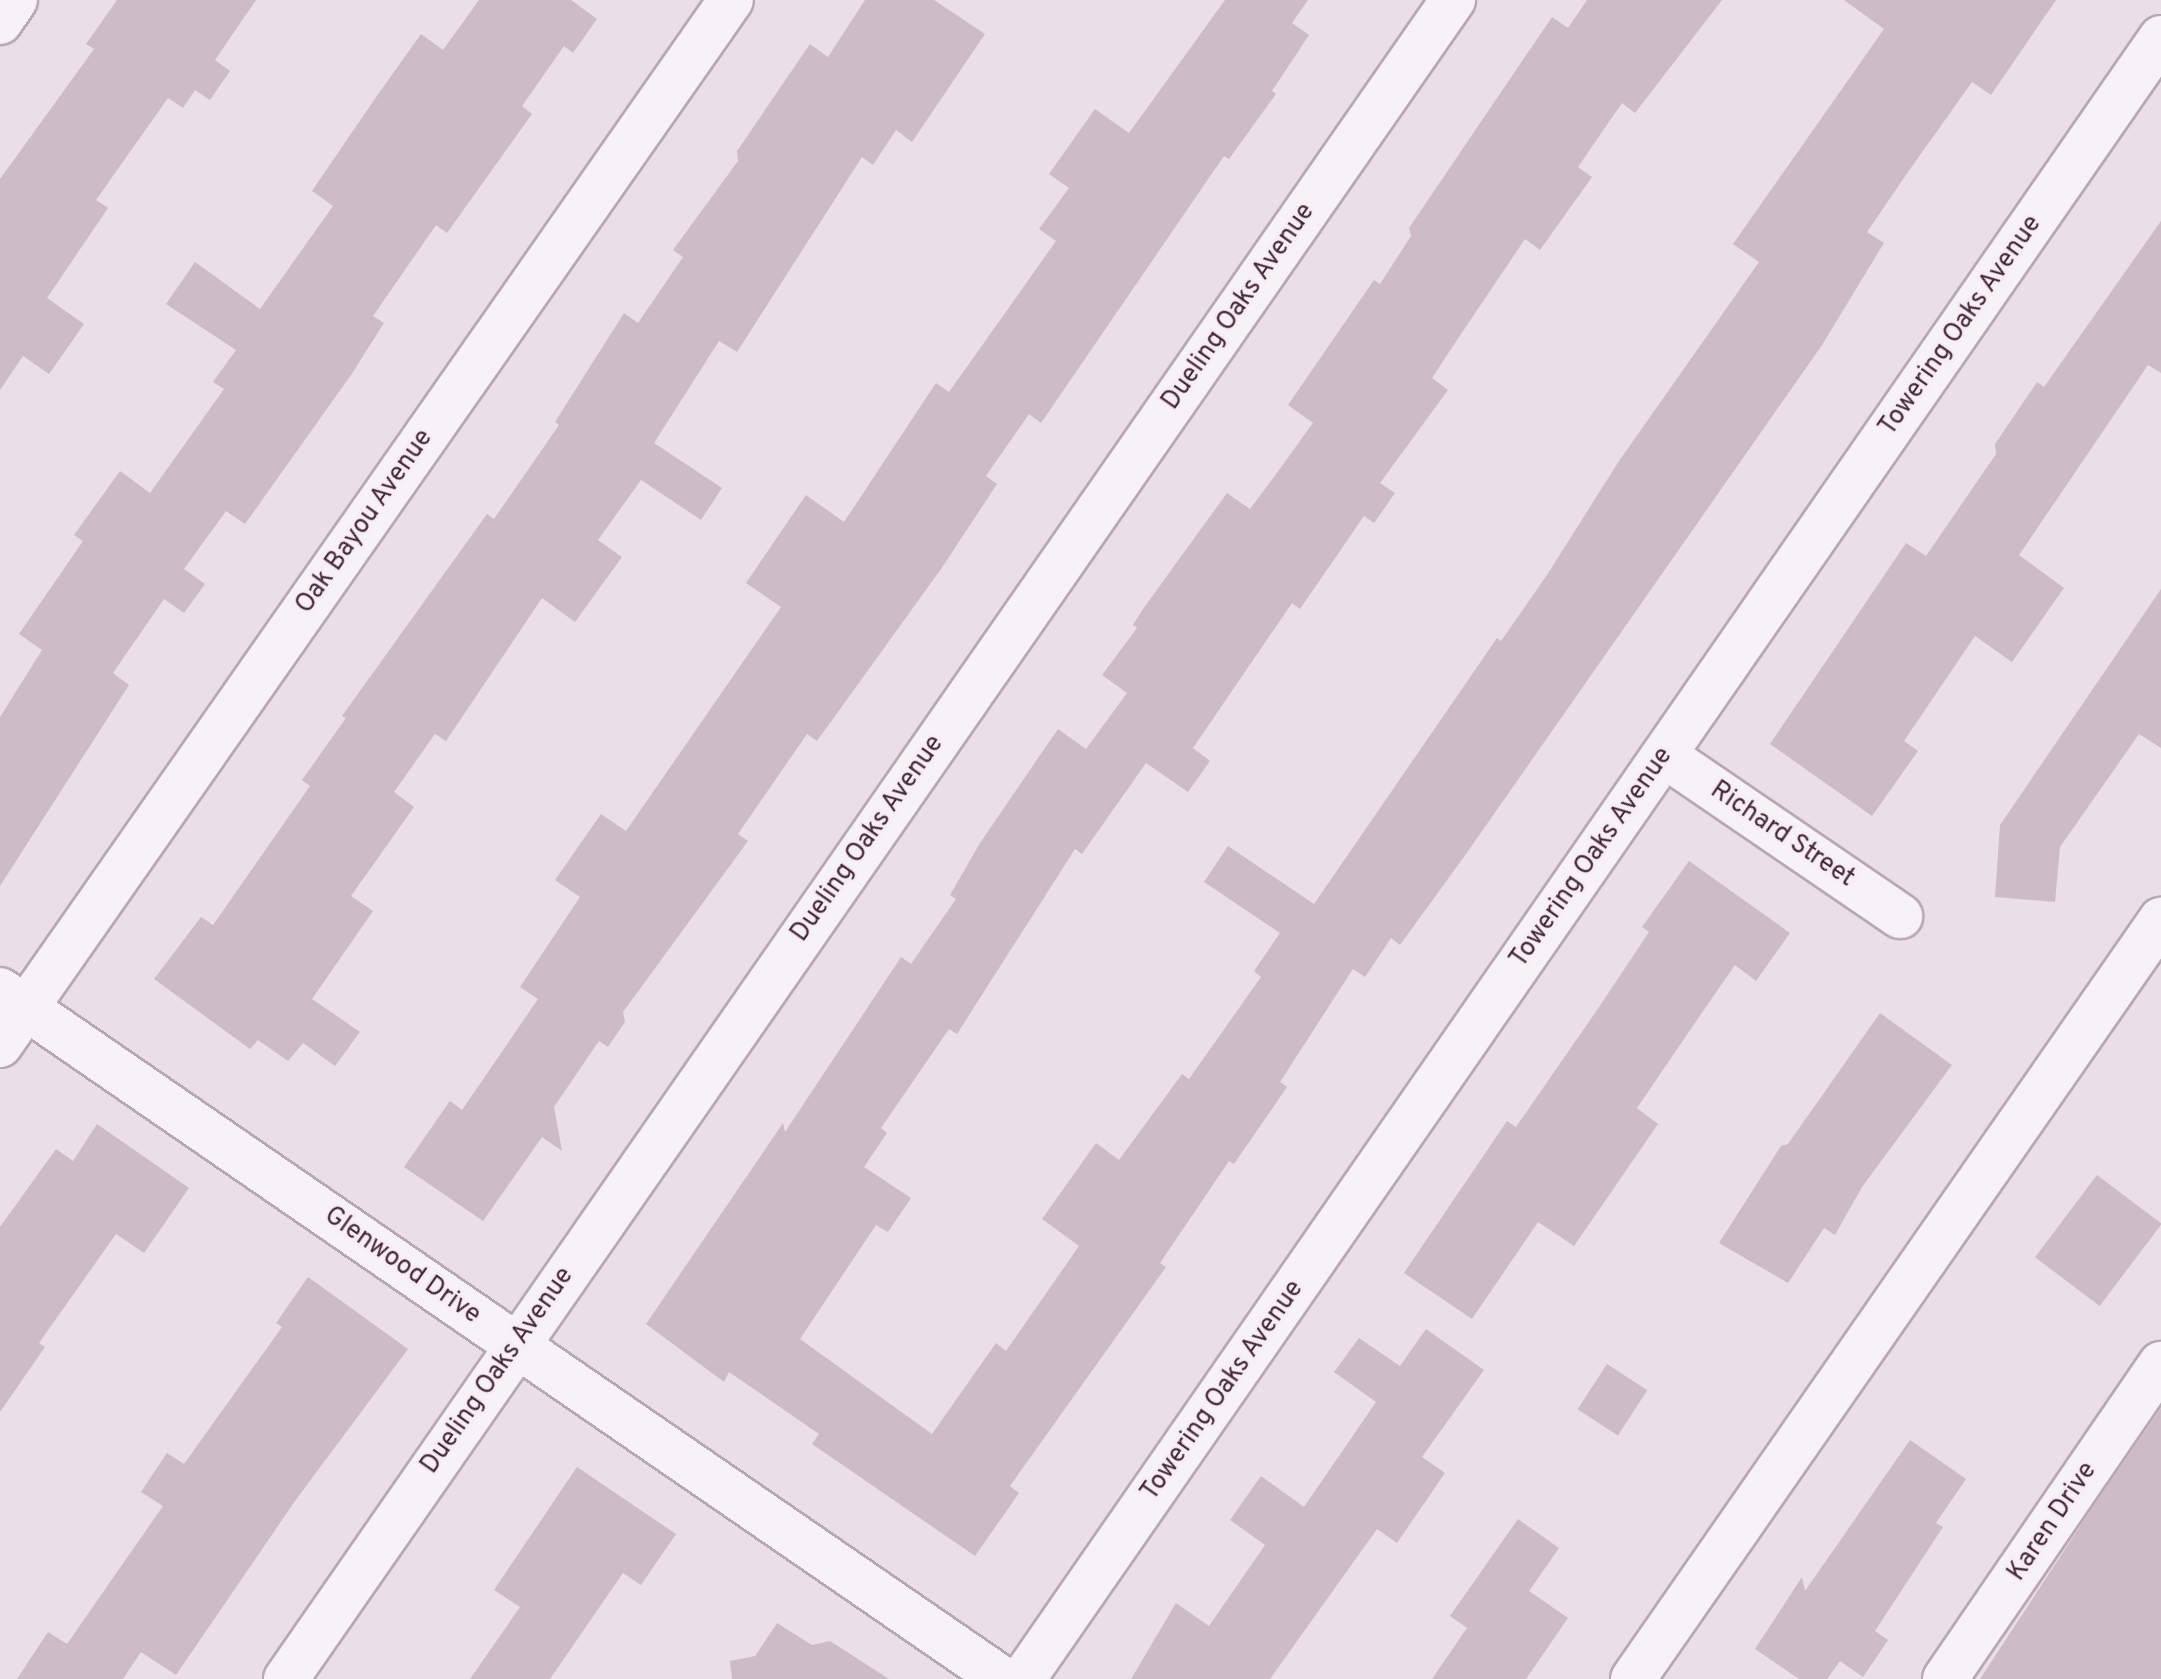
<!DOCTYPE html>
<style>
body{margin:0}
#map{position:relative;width:2161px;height:1679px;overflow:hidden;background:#eadfe6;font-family:Overpass,sans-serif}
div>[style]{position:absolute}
.building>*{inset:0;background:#cdbbc7;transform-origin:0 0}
.roads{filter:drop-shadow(2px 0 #b8a8b2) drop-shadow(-2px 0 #b8a8b2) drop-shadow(0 2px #b8a8b2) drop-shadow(0 -2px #b8a8b2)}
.street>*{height:44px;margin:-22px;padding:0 22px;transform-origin:22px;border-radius:22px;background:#f7f2f6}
span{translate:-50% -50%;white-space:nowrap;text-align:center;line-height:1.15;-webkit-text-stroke:6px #f7eef5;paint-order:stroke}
.street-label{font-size:26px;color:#422639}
</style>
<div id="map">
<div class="building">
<div style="clip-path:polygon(117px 0,256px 0,215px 60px,230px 71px,210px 100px,195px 90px,183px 108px,168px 98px,96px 200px,108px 208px,47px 298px,84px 324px,49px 374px,23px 356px,0 390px,0 179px,94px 49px,86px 44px)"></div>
<div style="clip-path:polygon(479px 0,571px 0,597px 19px,573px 53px,564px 46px,522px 106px,532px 114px,447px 233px,436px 225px,373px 316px,384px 323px,351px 375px,245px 524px,226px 511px,184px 569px,205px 584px,184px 613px,164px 599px,113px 673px,129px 685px,0 886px,0 717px,42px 650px,19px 634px,83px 541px,74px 535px,120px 471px,150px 493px,224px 389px,213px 382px,236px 350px,166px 304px,195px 262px,260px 309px,333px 206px,312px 191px,374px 100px,421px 34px,443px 50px)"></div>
<div style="clip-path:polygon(865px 0,934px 0,985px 34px,912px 142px,896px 130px,873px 165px,862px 157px,737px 352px,719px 341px,654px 443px,722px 488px,701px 520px,641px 480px,598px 540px,622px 557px,575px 622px,542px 598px,446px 741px,435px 734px,394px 792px,414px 807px,351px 896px,373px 911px,312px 999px,360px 1032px,335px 1066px,303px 1043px,288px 1061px,258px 1040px,250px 1049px,154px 979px,201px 917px,213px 925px,310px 786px,302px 780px,346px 718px,342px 716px,487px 514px,494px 519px,559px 425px,555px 422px,624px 313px,638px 323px,683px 257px,673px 250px,738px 161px,737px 151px,810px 44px,828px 57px)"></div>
<div style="clip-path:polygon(1225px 0,1308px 0,1292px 23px,1309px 35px,1272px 91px,1276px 94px,1229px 159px,1224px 156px,1041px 423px,1029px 414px,986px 476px,997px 484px,941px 569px,817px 741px,807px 734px,738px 834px,748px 841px,623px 1012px,625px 1022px,608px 1047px,599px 1041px,554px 1107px,562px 1151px,542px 1137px,483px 1221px,404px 1167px,450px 1101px,462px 1110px,538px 999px,520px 987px,580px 897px,555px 880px,601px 814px,626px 831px,781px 607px,746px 583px,806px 495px,844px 522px,936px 383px,949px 392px,1056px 241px,1039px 229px,1069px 188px,1049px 174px,1095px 109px,1129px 133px)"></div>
<div style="clip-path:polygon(1587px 0,1722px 0,1635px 113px,1622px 103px,1578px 167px,1592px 177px,1540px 250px,1525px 239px,1457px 340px,1432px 378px,1448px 390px,1380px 483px,1395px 493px,1374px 523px,1364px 516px,1300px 609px,1292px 603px,1193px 748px,1210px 761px,1188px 792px,1146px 763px,1082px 854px,1075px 849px,957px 1034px,949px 1029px,881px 1128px,887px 1133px,864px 1167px,911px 1198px,888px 1232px,876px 1225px,800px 1339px,932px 1434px,996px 1343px,1006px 1351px,1079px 1246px,1042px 1219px,1096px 1143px,1119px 1160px,1182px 1074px,1189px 1079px,1261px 977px,1254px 971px,1280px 933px,1204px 882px,1228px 846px,1314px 904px,1497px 638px,1501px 641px,1547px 575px,1619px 461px,1759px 262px,1733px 244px,1884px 29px,1844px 0,2056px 0,1991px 95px,1972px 82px,1908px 172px,1867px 232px,1884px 243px,1822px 345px,1466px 854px,1400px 945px,1391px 938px,1365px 977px,1353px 969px,1280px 1082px,1287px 1087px,1234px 1164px,1229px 1161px,1160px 1263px,1166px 1267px,1010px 1486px,1019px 1493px,975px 1556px,812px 1444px,819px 1434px,729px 1372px,724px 1382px,646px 1324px,783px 1123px,785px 1132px,901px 957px,911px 964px,956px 899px,950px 895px,980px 843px,1058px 729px,1086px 749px,1127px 693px,1102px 675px,1137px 628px,1133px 625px,1143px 609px,1227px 493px,1250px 509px,1271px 481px,1313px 423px,1288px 405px,1374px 280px,1380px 284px,1411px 236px,1409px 228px,1552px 17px,1568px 28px)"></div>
<div style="clip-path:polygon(2161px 221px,2161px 373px,2148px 365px,2019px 555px,2064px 588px,2012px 662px,1975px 636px,1904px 741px,1918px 751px,1872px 816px,1770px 744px,1906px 543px,1926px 556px,1996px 454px,1995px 444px,2037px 382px,2044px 387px)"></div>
<div style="clip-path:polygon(2161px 589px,2161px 748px,2139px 734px,2060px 847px,2055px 902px,1995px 897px,2000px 825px)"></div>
<div style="clip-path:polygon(1689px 861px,1790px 933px,1756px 981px,1735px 965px,1701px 1014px,1637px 1108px,1658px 1124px,1574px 1246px,1538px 1222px,1472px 1319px,1404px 1273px,1507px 1121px,1516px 1127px,1597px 1010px,1649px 932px,1642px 927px)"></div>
<div style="clip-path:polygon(1880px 1013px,1952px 1065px,1862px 1187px,1835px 1235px,1824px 1228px,1788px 1283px,1719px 1243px,1781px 1146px,1788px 1144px)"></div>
<div style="clip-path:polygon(97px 1124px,189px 1188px,144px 1253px,116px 1234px,39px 1343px,45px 1347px,0 1412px,0 1227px,56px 1149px,73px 1161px)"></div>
<div style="left:2097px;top:1175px;width:81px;height:103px;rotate:37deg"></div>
<div style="clip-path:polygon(308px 1277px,408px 1349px,295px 1501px,176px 1675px,141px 1652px,123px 1679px,17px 1679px,48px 1632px,67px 1644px,163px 1506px,141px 1492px,167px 1453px,184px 1464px,282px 1327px,276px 1323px)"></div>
<div style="clip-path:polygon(1426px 1329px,1484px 1370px,1422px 1457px,1445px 1473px,1397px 1543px,1377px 1529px,1270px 1679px,1131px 1679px,1176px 1603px,1209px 1626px,1265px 1545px,1230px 1520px,1261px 1476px,1304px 1507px,1376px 1402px,1334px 1372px,1359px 1338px,1400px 1366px)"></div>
<div style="left:1607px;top:1364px;width:48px;height:54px;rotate:33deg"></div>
<div style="clip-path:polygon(2161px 1408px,2161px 1679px,1980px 1679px,2092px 1508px)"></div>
<div style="clip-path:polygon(1910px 1440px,1966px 1479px,1936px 1523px,1943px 1527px,1875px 1631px,1888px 1640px,1863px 1677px,1840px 1661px,1827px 1679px,1799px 1679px,1755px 1649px,1802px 1577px,1805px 1591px)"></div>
<div style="clip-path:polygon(577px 1467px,676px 1534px,641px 1585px,623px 1573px,550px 1679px,470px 1679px,520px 1607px,494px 1590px)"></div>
<div style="clip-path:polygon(1518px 1519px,1559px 1548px,1529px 1591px,1568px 1618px,1526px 1679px,1432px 1679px,1467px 1628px,1450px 1616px)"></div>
<div style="clip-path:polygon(777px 1623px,812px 1645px,830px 1641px,889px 1679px,732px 1679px,730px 1661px,755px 1656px)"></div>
</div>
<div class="roads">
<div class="street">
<div style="left:0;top:22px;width:27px;rotate:-56deg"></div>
<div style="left:1664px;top:755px;width:286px;rotate:34.3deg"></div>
<div style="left:0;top:990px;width:1216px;rotate:34.51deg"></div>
<div style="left:0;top:1045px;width:1275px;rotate:-55.03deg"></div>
<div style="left:286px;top:1679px;width:2045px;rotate:-55.2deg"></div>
<div style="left:1023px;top:1679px;width:1997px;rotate:-55.26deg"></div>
<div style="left:1633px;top:1679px;width:925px;rotate:-55.18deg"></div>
<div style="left:1945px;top:1679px;width:382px;rotate:-55.6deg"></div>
</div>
</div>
<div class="street-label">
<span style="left:1239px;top:307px;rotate:-55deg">Dueling Oaks Avenue</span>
<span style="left:1961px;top:326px;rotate:-55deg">Towering Oaks Avenue</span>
<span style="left:365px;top:522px;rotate:-55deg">Oak Bayou Avenue</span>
<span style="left:1782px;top:835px;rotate:34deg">Richard Street</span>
<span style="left:868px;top:839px;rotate:-55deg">Dueling Oaks Avenue</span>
<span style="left:1592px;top:858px;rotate:-55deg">Towering Oaks Avenue</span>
<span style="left:402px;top:1266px;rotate:35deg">Glenwood Drive</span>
<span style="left:498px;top:1371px;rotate:-55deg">Dueling Oaks Avenue</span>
<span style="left:1223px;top:1391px;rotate:-55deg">Towering Oaks Avenue</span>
<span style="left:2053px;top:1522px;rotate:-56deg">Karen Drive</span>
</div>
</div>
